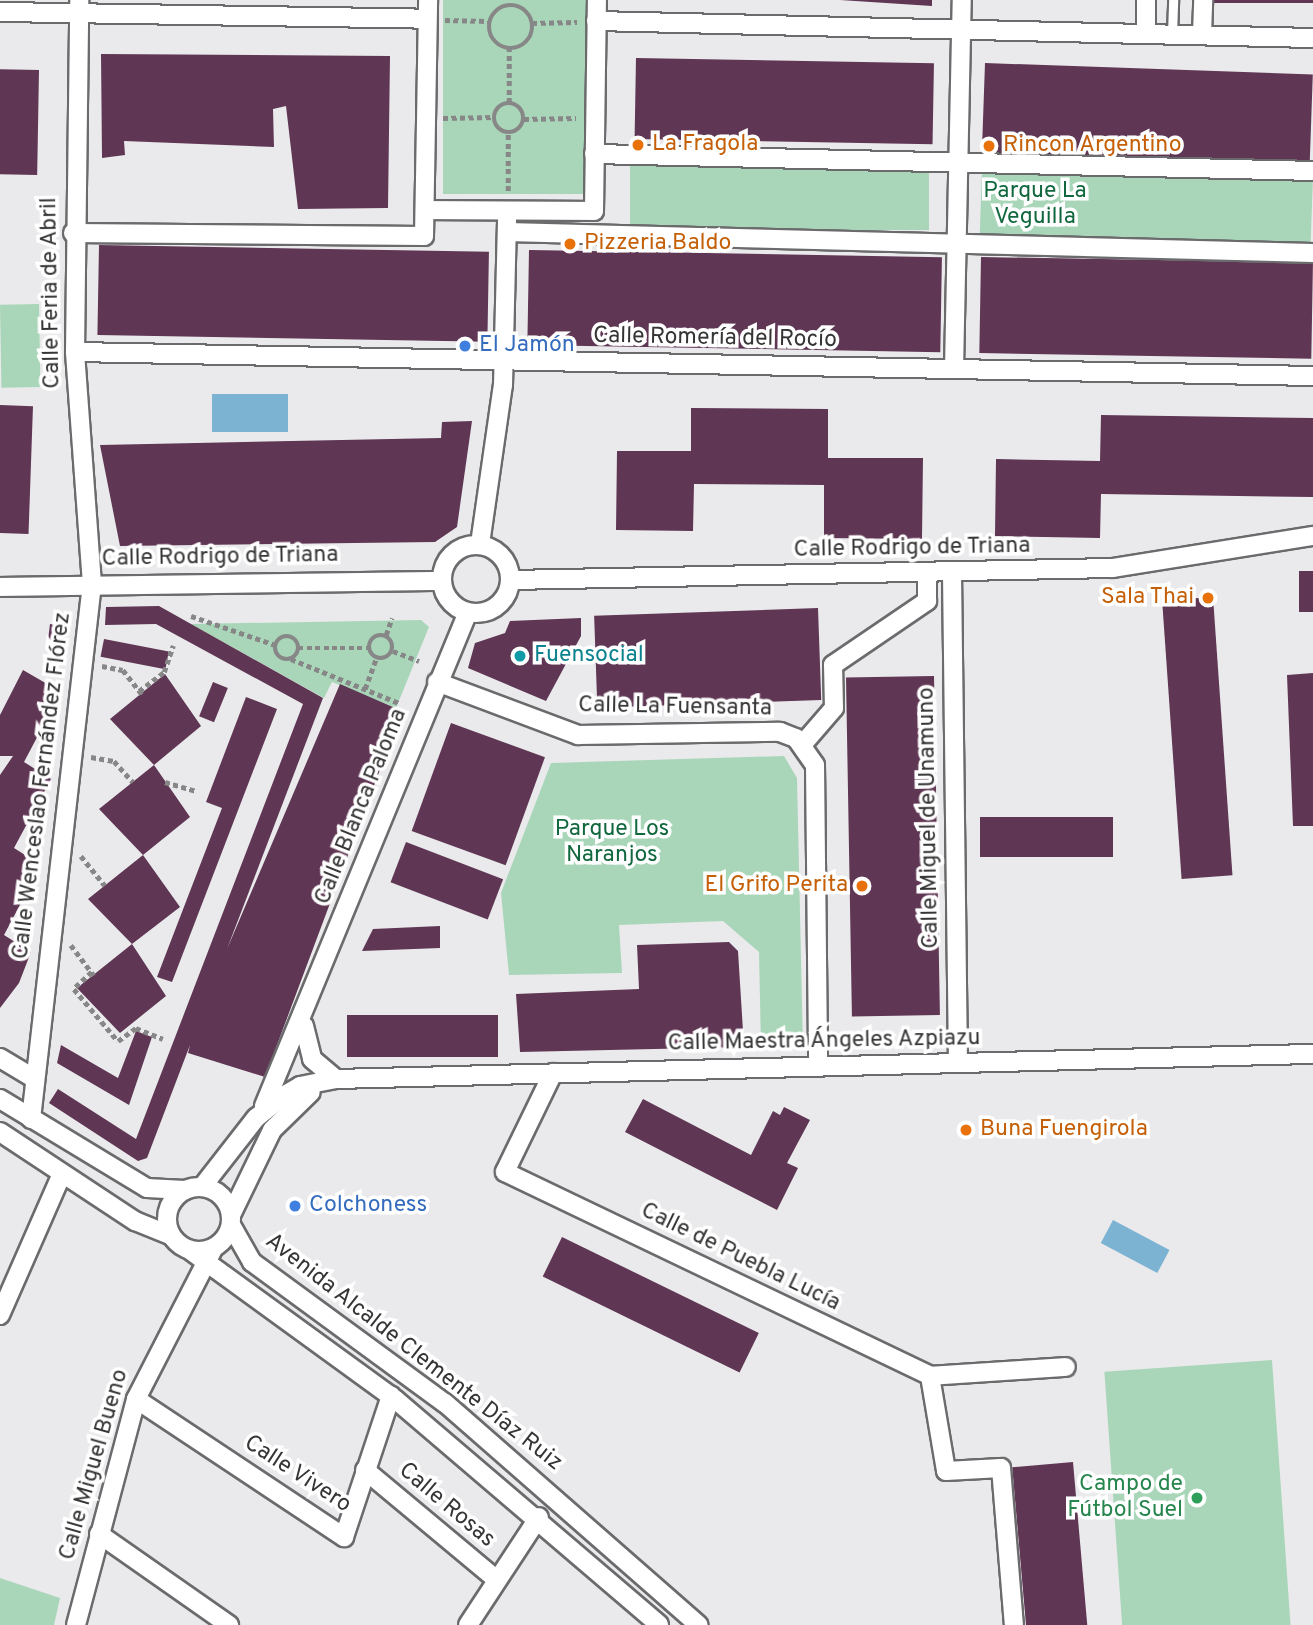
<!DOCTYPE html>
<meta charset="utf-8">
<style>
body{margin:0}
#map{position:relative;width:1313px;height:1625px;overflow:hidden;background:#eaeaec;font-family:Overpass,sans-serif}
div>[style]{position:absolute}
.green>*{inset:0;background:#a9d6b8;transform-origin:0 0}
.water>*{inset:0;background:#7cb3d3;transform-origin:0 0}
.building>*{inset:0;background:#5f3653;transform-origin:0 0}
.path>*{height:4.5px;margin-top:-2.25px;transform-origin:0;background:repeating-linear-gradient(90deg,#878788 0 5px,transparent 0 8.5px)}
.path>.ring{margin:-2.25px;padding:0;box-sizing:content-box;background:none;border:4.5px solid #878788;border-radius:50%}
.roads{filter:drop-shadow(2px 0 #6b6b6d) drop-shadow(-2px 0 #6b6b6d) drop-shadow(0 2px #6b6b6d) drop-shadow(0 -2px #6b6b6d)}
.lane>*{height:9px;margin:-4.5px;padding:0 4.5px;transform-origin:4.5px;border-radius:4.5px;background:#fff}
.street>*{height:18px;margin:-9px;padding:0 9px;transform-origin:9px;border-radius:9px;background:#fff}
.street>.ring{margin:-9px;padding:0;box-sizing:content-box;background:none;border:18px solid #fff;border-radius:50%}
.dots>*{width:19px;height:19px;translate:-50% -50%;box-sizing:border-box;border:4px solid #fff;border-radius:50%}
span{translate:-50% -50%;white-space:nowrap;text-align:center;line-height:1.15;-webkit-text-stroke:7px #fff;paint-order:stroke}
.food-label{font-size:23px;color:#c56008}
.left{translate:0 -50%;text-align:left}
.right{translate:-100% -50%;text-align:right}
.park-label{font-size:23px;color:#12683e}
.street-label{font-size:23px;color:#353536}
.shop-label{font-size:23px;color:#366cbe}
.culture-label{font-size:23px;color:#0d838f}
.leisure-label{font-size:23px;color:#27864d}
</style>
<div id="map">
<div class="green">
<div style="left:443px;top:0;width:145px;height:194px"></div>
<div style="left:630px;top:165px;width:299px;height:65px"></div>
<div style="left:982px;top:170px;width:331px;height:66px;rotate:2deg"></div>
<div style="left:39px;top:304px;width:83px;height:39px;rotate:89deg"></div>
<div style="clip-path:polygon(421px 620px,429px 627px,396px 708px,332px 682px,324px 698px,191px 624px)"></div>
<div style="clip-path:polygon(784px 756px,797px 778px,803px 1047px,761px 1047px,759px 952px,723px 921px,619px 925px,622px 973px,509px 975px,501px 893px,551px 763px)"></div>
<div style="left:1272px;top:1360px;width:266px;height:168px;rotate:86deg"></div>
<div style="clip-path:polygon(0 1578px,60px 1598px,54px 1625px,0 1625px)"></div>
</div>
<div class="water">
<div style="left:288px;top:394px;width:38px;height:76px;rotate:90deg"></div>
<div style="left:1113px;top:1220px;width:64px;height:26px;rotate:28deg"></div>
</div>
<div class="building">
<div style="clip-path:polygon(840px 0,932px 0,932px 6px)"></div>
<div style="left:1214px;top:0;width:99px;height:3px"></div>
<div style="clip-path:polygon(101px 54px,390px 56px,388px 208px,298px 209px,286px 106px,273px 109px,274px 147px,124px 141px,125px 155px,102px 158px)"></div>
<div style="left:636px;top:58px;width:298px;height:81px;rotate:1deg"></div>
<div style="left:985px;top:63px;width:328px;height:90px;rotate:2deg"></div>
<div style="left:39px;top:70px;width:105px;height:39px;rotate:91deg"></div>
<div style="left:99px;top:245px;width:390px;height:90px;rotate:1deg"></div>
<div style="left:529px;top:250px;width:413px;height:95px;rotate:1deg"></div>
<div style="left:981px;top:257px;width:332px;height:96px;rotate:1deg"></div>
<div style="left:0;top:405px;width:33px;height:128px;rotate:2deg"></div>
<div style="clip-path:polygon(691px 408px,828px 409px,828px 458px,923px 458px,922px 539px,824px 538px,824px 485px,694px 484px,693px 531px,616px 530px,617px 451px,691px 451px)"></div>
<div style="clip-path:polygon(1101px 415px,1313px 418px,1313px 497px,1101px 494px,1100px 538px,995px 536px,996px 459px,1100px 461px)"></div>
<div style="clip-path:polygon(472px 421px,457px 527px,435px 542px,120px 546px,100px 445px,441px 438px,442px 422px)"></div>
<div style="left:1313px;top:571px;width:41px;height:14px;rotate:90deg"></div>
<div style="left:1213px;top:597px;width:279px;height:51px;rotate:86deg"></div>
<div style="clip-path:polygon(159px 606px,323px 698px,227px 949px,340px 684px,402px 711px,265px 1077px,188px 1053px,190px 1045px,147px 1158px,138px 1161px,49px 1103px,58px 1089px,136px 1139px,303px 704px,156px 624px,105px 625px,106px 607px)"></div>
<div style="left:818px;top:608px;width:92px;height:224px;rotate:88deg"></div>
<div style="clip-path:polygon(581px 618px,581px 636px,546px 701px,468px 668px,475px 643px,505px 633px,510px 621px)"></div>
<div style="left:50px;top:624px;width:17px;height:16px;rotate:7deg"></div>
<div style="left:104px;top:639px;width:66px;height:18px;rotate:11deg"></div>
<div style="clip-path:polygon(23px 670px,61px 692px,24px 762px,51px 779px,14px 848px,41px 865px,4px 935px,31px 952px,19px 983px,0 1008px,0 775px,13px 756px,0 756px,0 715px)"></div>
<div style="clip-path:polygon(1313px 673px,1313px 826px,1293px 826px,1287px 675px)"></div>
<div style="clip-path:polygon(165px 674px,201px 726px,154px 765px,110px 719px)"></div>
<div style="left:934px;top:676px;width:339px;height:88px;rotate:89deg"></div>
<div style="left:213px;top:682px;width:16px;height:37px;rotate:22deg"></div>
<div style="clip-path:polygon(246px 697px,277px 709px,172px 982px,157px 977px,222px 808px,206px 802px)"></div>
<div style="left:451px;top:723px;width:100px;height:115px;rotate:20deg"></div>
<div style="clip-path:polygon(154px 765px,190px 817px,143px 855px,180px 907px,132px 944px,166px 996px,120px 1033px,77px 988px,132px 944px,88px 899px,143px 855px,99px 809px)"></div>
<div style="left:1113px;top:817px;width:40px;height:133px;rotate:90deg"></div>
<div style="left:406px;top:842px;width:104px;height:43px;rotate:21deg"></div>
<div style="clip-path:polygon(440px 926px,440px 948px,362px 951px,373px 929px)"></div>
<div style="clip-path:polygon(729px 942px,738px 951px,744px 1047px,520px 1052px,516px 994px,639px 989px,637px 945px)"></div>
<div style="left:498px;top:1015px;width:42px;height:151px;rotate:90deg"></div>
<div style="clip-path:polygon(136px 1031px,152px 1037px,129px 1105px,57px 1063px,61px 1045px,118px 1078px)"></div>
<div style="clip-path:polygon(643px 1099px,751px 1155px,773px 1111px,780px 1115px,784px 1107px,810px 1120px,787px 1163px,798px 1168px,777px 1210px,625px 1132px)"></div>
<div style="left:562px;top:1237px;width:219px;height:44px;rotate:26deg"></div>
<div style="left:1073px;top:1462px;width:164px;height:61px;rotate:85deg"></div>
</div>
<div class="path">
<div class="ring" style="left:489px;top:5px;width:39.5px;height:39.5px"></div>
<div style="left:445px;top:20px;width:44px;rotate:1.3deg"></div>
<div style="left:532px;top:23px;width:45px;rotate:-1.3deg"></div>
<div style="left:509px;top:103px;width:55px;rotate:-90deg"></div>
<div class="ring" style="left:494px;top:103px;width:25.5px;height:25.5px"></div>
<div style="left:443px;top:118px;width:52px;rotate:-1.1deg"></div>
<div style="left:524px;top:119px;width:52px;rotate:-1.1deg"></div>
<div style="left:508px;top:191px;width:59px;rotate:-90deg"></div>
<div style="left:191px;top:616px;width:89px;rotate:19deg"></div>
<div style="left:386px;top:635px;width:18px;rotate:-71deg"></div>
<div class="ring" style="left:369px;top:635px;width:19.5px;height:19.5px"></div>
<div class="ring" style="left:275px;top:636px;width:19.5px;height:19.5px"></div>
<div style="left:298px;top:648px;width:71px"></div>
<div style="left:393px;top:651px;width:28px;rotate:21deg"></div>
<div style="left:291px;top:659px;width:117px;rotate:22.2deg"></div>
<div style="left:102px;top:666px;width:21px;rotate:11deg"></div>
<div style="left:123px;top:670px;width:31px;rotate:52deg"></div>
<div style="left:365px;top:689px;width:33px;rotate:-70deg"></div>
<div style="left:139px;top:691px;width:31px;rotate:-37deg"></div>
<div style="left:164px;top:672px;width:28px;rotate:-71deg"></div>
<div style="left:91px;top:757px;width:23px;rotate:10deg"></div>
<div style="left:114px;top:761px;width:28px;rotate:48deg"></div>
<div style="left:165px;top:782px;width:33px;rotate:16deg"></div>
<div style="left:81px;top:856px;width:38px;rotate:51deg"></div>
<div style="left:71px;top:945px;width:38px;rotate:53deg"></div>
<div style="left:92px;top:972px;width:25px;rotate:137deg"></div>
<div style="left:74px;top:989px;width:68px;rotate:49.8deg"></div>
<div style="left:118px;top:1041px;width:22px;rotate:-36deg"></div>
<div style="left:136px;top:1028px;width:29px;rotate:22deg"></div>
</div>
<div class="roads">
<div class="lane">
<div style="left:1172px;top:34px;width:34px;rotate:-88deg"></div>
</div>
<div class="street">
<div style="left:0;top:12px;width:427px;rotate:0.9deg"></div>
<div style="left:596px;top:21px;width:717px;rotate:1.36deg"></div>
<div style="left:1146px;top:34px;width:34px;rotate:-90deg"></div>
<div style="left:1202px;top:35px;width:35px;rotate:-88deg"></div>
<div style="left:594px;top:154px;width:719px;rotate:1.35deg"></div>
<div style="left:425px;top:210px;width:169px;rotate:0.3deg"></div>
<div style="left:594px;top:211px;width:211px;rotate:-89.2deg"></div>
<div style="left:507px;top:232px;width:806px;rotate:1.49deg"></div>
<div style="left:73px;top:233px;width:351px;rotate:0.5deg"></div>
<div style="left:424px;top:236px;width:236px;rotate:-89deg"></div>
<div style="left:75px;top:352px;width:1238px;rotate:1.11deg"></div>
<div style="left:954px;top:369px;width:369px;rotate:-88.8deg"></div>
<div style="left:480px;top:544px;width:161px;rotate:-81.8deg"></div>
<div style="left:503px;top:385px;width:165px;rotate:-88.6deg"></div>
<div class="ring" style="left:442px;top:545px;width:50px;height:50px"></div>
<div style="left:952px;top:573px;width:490px;rotate:89.3deg"></div>
<div style="left:510px;top:580px;width:603px;rotate:-1.14deg"></div>
<div style="left:1113px;top:568px;width:203px;rotate:-9.1deg"></div>
<div style="left:0;top:587px;width:442px;rotate:-0.8deg"></div>
<div style="left:437px;top:682px;width:151px;rotate:20.6deg"></div>
<div style="left:578px;top:735px;width:202px;rotate:-0.9deg"></div>
<div style="left:780px;top:732px;width:17px;rotate:21deg"></div>
<div style="left:796px;top:738px;width:33px;rotate:55deg"></div>
<div style="left:815px;top:765px;width:301px;rotate:89.4deg"></div>
<div style="left:802px;top:745px;width:49px;rotate:-49.1deg"></div>
<div style="left:834px;top:708px;width:43px;rotate:-91.3deg"></div>
<div style="left:833px;top:665px;width:114px;rotate:-34.2deg"></div>
<div style="left:927px;top:601px;width:27px;rotate:-90deg"></div>
<div style="left:304px;top:1026px;width:34px;rotate:76deg"></div>
<div style="left:312px;top:1059px;width:31px;rotate:40deg"></div>
<div style="left:0;top:1058px;width:37px;rotate:31deg"></div>
<div style="left:553px;top:1073px;width:110px;rotate:115.9deg"></div>
<div style="left:505px;top:1172px;width:471px;rotate:25.6deg"></div>
<div style="left:930px;top:1376px;width:136px;rotate:-3.8deg"></div>
<div style="left:0;top:1099px;width:172px;rotate:31.2deg"></div>
<div style="left:147px;top:1188px;width:38px;rotate:3deg"></div>
<div style="left:264px;top:1106px;width:534px;rotate:-67.56deg"></div>
<div style="left:31px;top:1119px;width:538px;rotate:-83.5deg"></div>
<div style="left:92px;top:584px;width:233px;rotate:-94.2deg"></div>
<div style="left:75px;top:352px;width:352px;rotate:-89.3deg"></div>
<div style="left:0;top:1132px;width:162px;rotate:33.4deg"></div>
<div style="left:135px;top:1221px;width:38px;rotate:22deg"></div>
<div style="left:202px;top:1187px;width:88px;rotate:-52deg"></div>
<div style="left:256px;top:1118px;width:35px;rotate:-39deg"></div>
<div style="left:283px;top:1096px;width:20px;rotate:-30deg"></div>
<div style="left:300px;top:1086px;width:37px;rotate:-11deg"></div>
<div style="left:336px;top:1079px;width:977px;rotate:-1.47deg"></div>
<div class="ring" style="left:167px;top:1187px;width:46px;height:46px"></div>
<div style="left:231px;top:1215px;width:94px;rotate:-64.2deg"></div>
<div style="left:272px;top:1130px;width:54px;rotate:-44.3deg"></div>
<div style="left:231px;top:1225px;width:43px;rotate:60.4deg"></div>
<div style="left:252px;top:1262px;width:239px;rotate:36.2deg"></div>
<div style="left:445px;top:1403px;width:337px;rotate:41.2deg"></div>
<div style="left:191px;top:1251px;width:253px;rotate:36deg"></div>
<div style="left:396px;top:1400px;width:346px;rotate:40.5deg"></div>
<div style="left:0;top:1315px;width:154px;rotate:-66.3deg"></div>
<div style="left:930px;top:1376px;width:96px;rotate:80.4deg"></div>
<div style="left:946px;top:1471px;width:55px;rotate:-3.1deg"></div>
<div style="left:1001px;top:1468px;width:158px;rotate:85.3deg"></div>
<div style="left:136px;top:1399px;width:250px;rotate:33.6deg"></div>
<div style="left:344px;top:1537px;width:149px;rotate:-71.6deg"></div>
<div style="left:365px;top:1470px;width:170px;rotate:39.8deg"></div>
<div style="left:99px;top:1534px;width:159px;rotate:35deg"></div>
<div style="left:76px;top:1625px;width:234px;rotate:-75.1deg"></div>
<div style="left:136px;top:1399px;width:169px;rotate:-62.8deg"></div>
<div style="left:468px;top:1625px;width:129px;rotate:-56.7deg"></div>
</div>
</div>
<div class="dots">
<div style="left:638px;top:145px;background:#e8710a"></div>
<div style="left:989px;top:146px;background:#e8710a"></div>
<div style="left:570px;top:244px;background:#e8710a"></div>
<div style="left:465px;top:346px;background:#3f7fe0"></div>
<div style="left:1208px;top:598px;background:#e8710a"></div>
<div style="left:520px;top:656px;background:#0f9aa8"></div>
<div style="left:862px;top:886px;background:#e8710a"></div>
<div style="left:966px;top:1130px;background:#e8710a"></div>
<div style="left:295px;top:1206px;background:#3f7fe0"></div>
<div style="left:1197px;top:1498px;background:#2e9e5b"></div>
</div>
<div class="food-label">
<span class="left" style="left:652px;top:145px">La Fragola</span>
<span class="left" style="left:1003px;top:146px">Rincon Argentino</span>
<span class="left" style="left:584px;top:244px">Pizzeria Baldo</span>
<span class="right" style="left:1194px;top:598px">Sala Thai</span>
<span class="right" style="left:848px;top:886px">El Grifo Perita</span>
<span class="left" style="left:980px;top:1130px">Buna Fuengirola</span>
</div>
<div class="park-label">
<span style="left:1035px;top:205px">Parque La<br>Veguilla</span>
<span style="left:612px;top:843px">Parque Los<br>Naranjos</span>
</div>
<div class="street-label">
<span style="left:52px;top:293px;rotate:-91deg">Calle Feria de Abril</span>
<span style="left:715px;top:339px;rotate:1deg">Calle Romería del Rocío</span>
<span style="left:912px;top:549px;rotate:-1deg">Calle Rodrigo de Triana</span>
<span style="left:220px;top:558px;rotate:-1deg">Calle Rodrigo de Triana</span>
<span style="left:675px;top:708px;rotate:1deg">Calle La Fuensanta</span>
<span style="left:43px;top:786px;rotate:-83deg">Calle Wenceslao Fernández Flórez</span>
<span style="left:362px;top:807px;rotate:-68deg">Calle Blanca Paloma</span>
<span style="left:930px;top:818px;rotate:-91deg">Calle Miguel de Unamuno</span>
<span style="left:824px;top:1042px;rotate:-1deg">Calle Maestra Ángeles Azpiazu</span>
<span style="left:740px;top:1258px;rotate:26deg">Calle de Puebla Lucía</span>
<span style="left:413px;top:1353px;rotate:38deg">Avenida Alcalde Clemente Díaz Ruiz</span>
<span style="left:95px;top:1465px;rotate:-74deg">Calle Miguel Bueno</span>
<span style="left:297px;top:1475px;rotate:33deg">Calle Vivero</span>
<span style="left:446px;top:1506px;rotate:40deg">Calle Rosas</span>
</div>
<div class="shop-label">
<span class="left" style="left:479px;top:346px">El Jamón</span>
<span class="left" style="left:309px;top:1206px">Colchoness</span>
</div>
<div class="culture-label">
<span class="left" style="left:534px;top:656px">Fuensocial</span>
</div>
<div class="leisure-label">
<span class="right" style="left:1183px;top:1498px">Campo de<br>Fútbol Suel</span>
</div>
</div>
